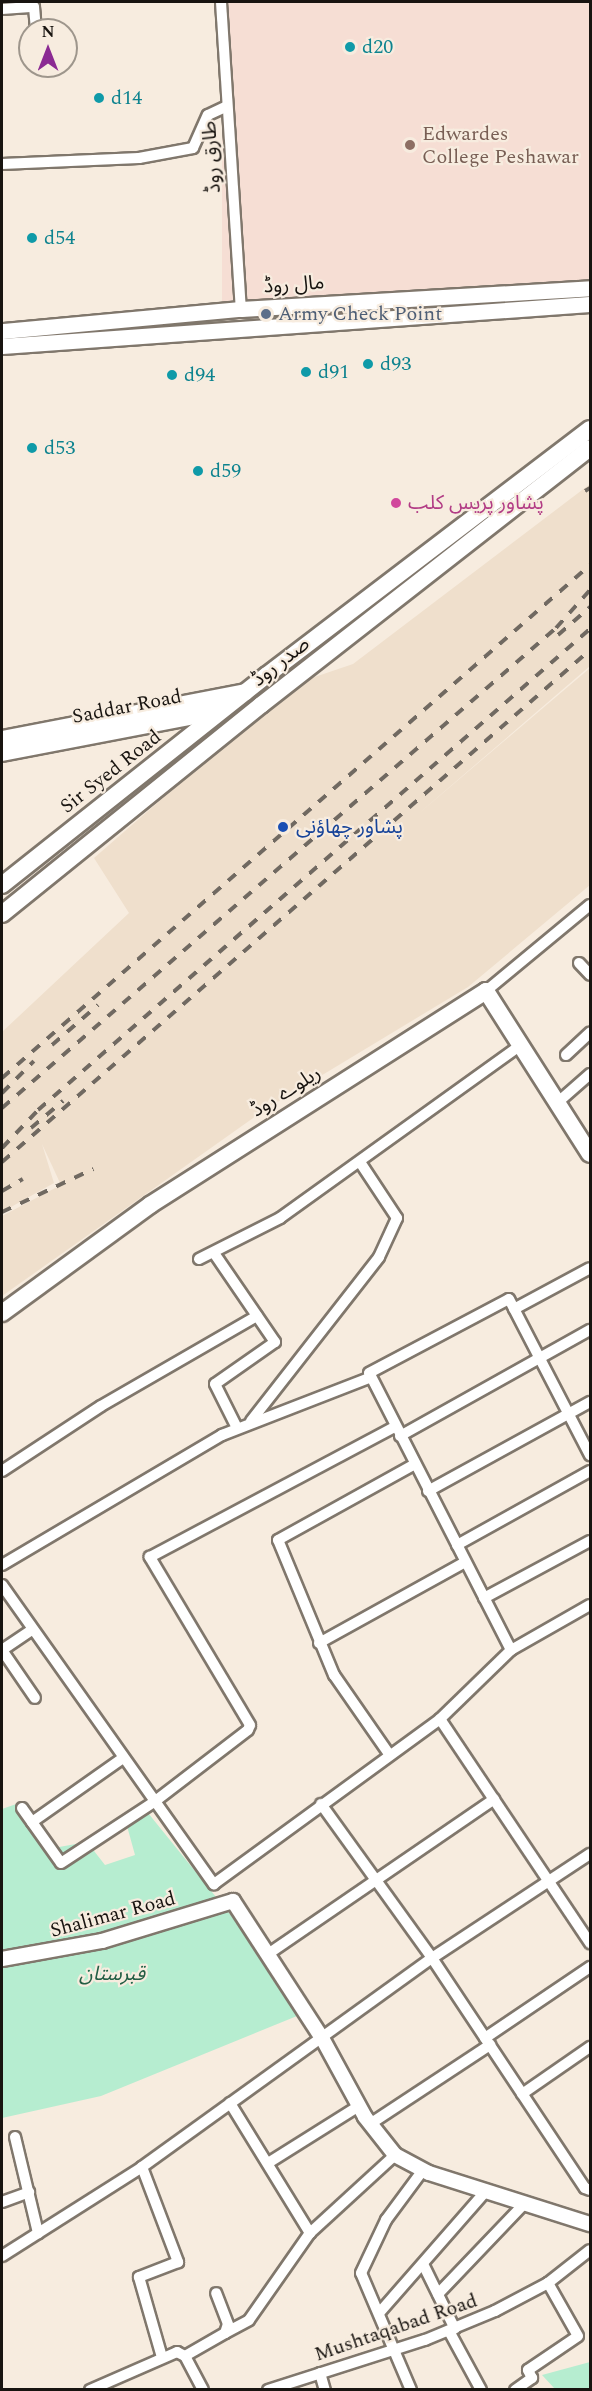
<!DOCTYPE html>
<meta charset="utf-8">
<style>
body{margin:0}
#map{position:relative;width:592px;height:2391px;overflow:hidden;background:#f7ecdf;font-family:Spectral,"Noto Sans Arabic",serif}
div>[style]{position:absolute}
.built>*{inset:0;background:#efdfcc}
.education>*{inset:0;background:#f6ded4;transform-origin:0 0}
.green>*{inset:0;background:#b6edd0}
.roads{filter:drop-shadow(2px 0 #80776c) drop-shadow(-2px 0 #80776c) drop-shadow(0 2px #80776c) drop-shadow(0 -2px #80776c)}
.minor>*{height:10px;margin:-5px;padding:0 5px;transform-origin:5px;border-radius:5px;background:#fff}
.tertiary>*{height:14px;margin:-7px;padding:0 7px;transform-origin:7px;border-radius:7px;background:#fff}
.secondary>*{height:15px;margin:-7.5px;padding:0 7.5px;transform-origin:7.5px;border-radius:7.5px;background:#fff}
.primary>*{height:16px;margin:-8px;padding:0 8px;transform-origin:8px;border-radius:8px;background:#fff}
.rail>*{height:4px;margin-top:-2px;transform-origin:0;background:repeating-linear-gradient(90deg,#706961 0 10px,transparent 0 20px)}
.dots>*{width:16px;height:16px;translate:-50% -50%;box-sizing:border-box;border:3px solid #f7ecdf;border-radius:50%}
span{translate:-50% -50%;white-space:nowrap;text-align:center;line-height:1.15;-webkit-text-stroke:4.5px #f7ecdf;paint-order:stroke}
.culture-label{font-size:20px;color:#0d838f}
.left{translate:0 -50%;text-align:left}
.education-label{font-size:20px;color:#785e54}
.street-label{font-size:20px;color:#181410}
.service-label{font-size:20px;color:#4e5e75}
.hotel-label{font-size:20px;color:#b23c85}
.transit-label{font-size:20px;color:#164399}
.park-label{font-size:20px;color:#235e44;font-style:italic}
.frame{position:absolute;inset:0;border:3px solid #181410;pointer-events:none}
.north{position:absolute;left:18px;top:18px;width:60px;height:60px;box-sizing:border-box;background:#f7ecdf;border:2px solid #9e968c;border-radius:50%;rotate:0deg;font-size:16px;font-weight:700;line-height:24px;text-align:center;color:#181410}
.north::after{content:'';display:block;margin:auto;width:21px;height:27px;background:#8b2a93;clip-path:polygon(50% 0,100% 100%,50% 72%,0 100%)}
</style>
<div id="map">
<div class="built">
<div style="clip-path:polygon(590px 484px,590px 666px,417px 815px,590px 668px,590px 885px,468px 987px,266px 1109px,2px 1296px,2px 1216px,61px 1185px,42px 1144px,54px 1183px,2px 1212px,2px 1032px,129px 913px,94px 858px,294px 684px,353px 664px)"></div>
</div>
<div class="education">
<div style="left:222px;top:2px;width:368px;height:308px"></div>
</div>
<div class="green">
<div style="clip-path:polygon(22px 1802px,48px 1849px,87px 1842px,105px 1865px,135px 1855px,127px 1826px,144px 1808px,250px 1939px,297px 2016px,101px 2096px,2px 2118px,2px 1809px)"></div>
<div style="clip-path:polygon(590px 2362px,590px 2389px,555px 2389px,542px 2375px)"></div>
</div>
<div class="roads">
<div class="minor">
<div style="left:221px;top:2px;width:308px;rotate:86.3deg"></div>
<div style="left:2px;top:9px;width:32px;rotate:-4deg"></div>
<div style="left:34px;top:7px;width:23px;rotate:85deg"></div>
<div style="left:2px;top:164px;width:137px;rotate:-2.5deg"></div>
<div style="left:139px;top:158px;width:55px;rotate:-10.5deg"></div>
<div style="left:193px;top:148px;width:36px;rotate:-66deg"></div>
<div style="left:208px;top:115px;width:21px;rotate:-25deg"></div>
<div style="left:579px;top:963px;width:16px;rotate:47deg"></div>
<div style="left:486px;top:991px;width:135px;rotate:-39.6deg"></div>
<div style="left:566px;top:1055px;width:33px;rotate:-43deg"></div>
<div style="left:557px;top:1103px;width:44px;rotate:-41.3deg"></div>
<div style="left:214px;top:1253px;width:108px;rotate:55.6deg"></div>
<div style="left:275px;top:1342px;width:73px;rotate:145deg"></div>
<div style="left:215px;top:1384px;width:49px;rotate:63.4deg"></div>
<div style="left:199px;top:1259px;width:91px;rotate:-26.8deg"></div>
<div style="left:280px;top:1218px;width:297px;rotate:-35.7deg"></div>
<div style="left:514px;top:1309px;width:86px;rotate:-28.3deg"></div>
<div style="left:251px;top:1421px;width:208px;rotate:-52deg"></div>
<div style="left:379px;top:1257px;width:43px;rotate:-65.2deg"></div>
<div style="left:397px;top:1218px;width:67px;rotate:-123.5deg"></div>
<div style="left:400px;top:1436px;width:218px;rotate:-29.2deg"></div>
<div style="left:2px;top:1471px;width:118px;rotate:-33.3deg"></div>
<div style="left:101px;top:1406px;width:180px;rotate:-30deg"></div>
<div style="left:428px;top:1491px;width:185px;rotate:-28.8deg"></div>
<div style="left:457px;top:1545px;width:152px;rotate:-29.1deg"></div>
<div style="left:2px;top:1565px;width:256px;rotate:-30.6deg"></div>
<div style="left:222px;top:1435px;width:158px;rotate:-21.2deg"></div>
<div style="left:2px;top:1585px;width:367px;rotate:54.7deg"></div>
<div style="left:214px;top:1884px;width:280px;rotate:-36.1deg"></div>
<div style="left:440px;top:1719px;width:99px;rotate:-44.2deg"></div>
<div style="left:511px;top:1650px;width:91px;rotate:-29.7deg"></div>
<div style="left:484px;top:1598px;width:120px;rotate:-28.3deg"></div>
<div style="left:319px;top:1643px;width:167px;rotate:-29deg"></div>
<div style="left:2px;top:1650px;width:58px;rotate:55.5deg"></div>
<div style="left:2px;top:1650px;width:36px;rotate:-34deg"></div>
<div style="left:511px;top:1650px;width:311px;rotate:-117.1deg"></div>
<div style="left:369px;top:1373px;width:158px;rotate:-27.9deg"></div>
<div style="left:509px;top:1299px;width:176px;rotate:62.6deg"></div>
<div style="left:440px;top:1719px;width:270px;rotate:56.2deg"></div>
<div style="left:389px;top:1754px;width:96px;rotate:-124.8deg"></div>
<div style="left:334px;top:1675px;width:146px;rotate:-112.5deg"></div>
<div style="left:278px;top:1540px;width:157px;rotate:-29deg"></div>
<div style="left:321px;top:1804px;width:190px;rotate:54.2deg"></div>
<div style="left:432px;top:1958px;width:276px;rotate:56.4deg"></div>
<div style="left:585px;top:2188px;width:5px;rotate:22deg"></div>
<div style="left:22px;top:1808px;width:67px;rotate:54.7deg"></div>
<div style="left:61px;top:1863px;width:111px;rotate:-33.3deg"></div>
<div style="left:154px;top:1802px;width:118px;rotate:-37.5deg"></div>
<div style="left:248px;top:1730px;width:5px;rotate:-68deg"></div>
<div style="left:250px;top:1725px;width:196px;rotate:-120.8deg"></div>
<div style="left:150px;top:1557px;width:277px;rotate:-28deg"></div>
<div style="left:32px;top:1822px;width:111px;rotate:-35.1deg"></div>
<div style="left:268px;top:1954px;width:274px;rotate:-34.4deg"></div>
<div style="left:485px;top:2038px;width:127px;rotate:-34.1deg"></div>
<div style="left:522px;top:2094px;width:83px;rotate:-34.7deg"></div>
<div style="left:230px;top:2103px;width:153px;rotate:58.4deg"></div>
<div style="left:370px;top:2124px;width:144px;rotate:-33.4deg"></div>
<div style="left:15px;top:2137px;width:99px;rotate:76.5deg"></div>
<div style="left:268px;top:2163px;width:107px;rotate:-32.1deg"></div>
<div style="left:142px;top:2167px;width:102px;rotate:69.2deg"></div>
<div style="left:178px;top:2262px;width:42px;rotate:159deg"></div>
<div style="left:139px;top:2277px;width:83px;rotate:74deg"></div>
<div style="left:2px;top:2202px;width:29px;rotate:-20deg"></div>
<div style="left:2px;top:2256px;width:166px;rotate:-32.4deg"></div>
<div style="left:142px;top:2167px;width:357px;rotate:-35.8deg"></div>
<div style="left:432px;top:1958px;width:189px;rotate:-33.4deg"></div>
<div style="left:423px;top:2264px;width:72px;rotate:63.8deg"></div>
<div style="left:438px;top:2294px;width:126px;rotate:-46.3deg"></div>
<div style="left:380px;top:2312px;width:161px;rotate:-48.8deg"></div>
<div style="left:449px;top:2331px;width:67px;rotate:61.5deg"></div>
<div style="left:225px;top:2333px;width:27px;rotate:-28deg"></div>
<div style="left:249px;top:2320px;width:106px;rotate:-55deg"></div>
<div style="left:310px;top:2233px;width:115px;rotate:-42.5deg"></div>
<div style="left:185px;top:2356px;width:46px;rotate:-29.9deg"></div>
<div style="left:225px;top:2333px;width:9px;rotate:-72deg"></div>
<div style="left:228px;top:2324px;width:33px;rotate:-111deg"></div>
<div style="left:320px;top:2373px;width:18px;rotate:74deg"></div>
<div style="left:90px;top:2390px;width:95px;rotate:-23.6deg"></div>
<div style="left:177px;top:2352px;width:9px;rotate:27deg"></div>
<div style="left:185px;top:2356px;width:38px;rotate:62deg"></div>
<div style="left:268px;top:2390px;width:165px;rotate:-17.7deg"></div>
<div style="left:425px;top:2340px;width:76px;rotate:-22.5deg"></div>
<div style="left:495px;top:2311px;width:60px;rotate:-27.8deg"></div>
<div style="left:548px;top:2283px;width:53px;rotate:-38.2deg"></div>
<div style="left:411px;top:2390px;width:127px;rotate:-113.1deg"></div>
<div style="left:361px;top:2273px;width:59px;rotate:-64.7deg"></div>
<div style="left:386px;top:2220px;width:62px;rotate:-53.5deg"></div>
<div style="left:515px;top:2390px;width:21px;rotate:-35deg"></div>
<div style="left:532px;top:2378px;width:9px;rotate:-117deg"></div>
<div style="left:528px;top:2370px;width:60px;rotate:-34.2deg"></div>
<div style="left:578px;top:2336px;width:61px;rotate:-119.5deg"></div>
</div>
<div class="tertiary">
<div style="left:2px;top:1959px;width:102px;rotate:-10.2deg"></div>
<div style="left:102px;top:1941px;width:137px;rotate:-17deg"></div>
<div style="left:233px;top:1901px;width:163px;rotate:57deg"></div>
<div style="left:322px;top:2038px;width:90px;rotate:61.4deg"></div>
<div style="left:365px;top:2117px;width:48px;rotate:51.7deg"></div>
<div style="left:395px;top:2155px;width:38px;rotate:28deg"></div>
<div style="left:429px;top:2173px;width:169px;rotate:17.6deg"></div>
</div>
<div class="secondary">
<div style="left:2px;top:331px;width:240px;rotate:-5.3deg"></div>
<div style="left:241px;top:309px;width:350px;rotate:-3.4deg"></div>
<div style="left:2px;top:346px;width:589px;rotate:-4.09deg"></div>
</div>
<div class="primary">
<div style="left:2px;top:739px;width:248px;rotate:-10.9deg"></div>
<div style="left:2px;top:753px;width:223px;rotate:-10.9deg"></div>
<div style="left:2px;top:885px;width:338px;rotate:-38.4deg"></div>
<div style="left:267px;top:675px;width:406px;rotate:-37.3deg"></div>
<div style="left:2px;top:914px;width:333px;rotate:-38.9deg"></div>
<div style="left:261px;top:705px;width:417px;rotate:-38deg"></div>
<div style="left:2px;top:1313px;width:183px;rotate:-36.1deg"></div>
<div style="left:150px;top:1205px;width:398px;rotate:-32.5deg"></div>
<div style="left:486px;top:991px;width:193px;rotate:57.5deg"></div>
</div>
</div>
<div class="rail">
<div style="left:585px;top:491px;width:6px;rotate:-31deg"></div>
<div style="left:558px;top:635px;width:43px;rotate:-41.2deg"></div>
<div style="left:52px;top:1045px;width:61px;rotate:-41deg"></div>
<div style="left:2px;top:1078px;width:780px;rotate:-41.1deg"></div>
<div style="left:2px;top:1093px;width:45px;rotate:-45deg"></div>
<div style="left:2px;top:1108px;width:733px;rotate:-40.91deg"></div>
<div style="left:556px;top:628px;width:51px;rotate:-48.2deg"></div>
<div style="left:31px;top:1128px;width:42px;rotate:-40.2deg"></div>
<div style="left:2px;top:1148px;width:52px;rotate:-46.5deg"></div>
<div style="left:38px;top:1110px;width:732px;rotate:-41.07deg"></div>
<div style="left:2px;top:1162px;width:780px;rotate:-41.05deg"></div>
<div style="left:2px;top:1191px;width:24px;rotate:-30deg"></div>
<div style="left:2px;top:1212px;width:101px;rotate:-25.3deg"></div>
</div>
<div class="dots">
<div style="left:350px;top:47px;background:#0f9aa8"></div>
<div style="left:99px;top:98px;background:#0f9aa8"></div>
<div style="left:410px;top:145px;background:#8d6e63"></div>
<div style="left:32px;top:238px;background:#0f9aa8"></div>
<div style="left:266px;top:314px;background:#5c6f8a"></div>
<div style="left:368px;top:364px;background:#0f9aa8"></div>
<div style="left:306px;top:372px;background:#0f9aa8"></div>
<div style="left:172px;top:375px;background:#0f9aa8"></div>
<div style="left:32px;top:448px;background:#0f9aa8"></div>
<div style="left:198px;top:471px;background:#0f9aa8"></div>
<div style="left:396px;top:503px;background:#d1479c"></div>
<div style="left:283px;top:827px;background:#1a4fb4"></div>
</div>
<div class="culture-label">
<span class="left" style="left:362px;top:47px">d20</span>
<span class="left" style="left:111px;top:98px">d14</span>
<span class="left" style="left:44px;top:238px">d54</span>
<span class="left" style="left:380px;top:364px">d93</span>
<span class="left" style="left:318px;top:372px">d91</span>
<span class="left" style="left:184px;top:375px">d94</span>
<span class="left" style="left:44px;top:448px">d53</span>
<span class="left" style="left:210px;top:471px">d59</span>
</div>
<div class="education-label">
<span class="left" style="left:422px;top:146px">Edwardes<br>College Peshawar</span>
</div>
<div class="street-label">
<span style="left:212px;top:157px;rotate:-94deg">طارق روڈ</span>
<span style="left:294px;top:285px;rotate:-4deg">مال روڈ</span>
<span style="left:281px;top:662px;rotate:-38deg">صدر روڈ</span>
<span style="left:127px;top:707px;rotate:-11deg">Saddar Road</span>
<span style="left:111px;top:772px;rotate:-38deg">Sir Syed Road</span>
<span style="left:286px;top:1092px;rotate:-32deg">ریلوے روڈ</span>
<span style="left:113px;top:1915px;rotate:-15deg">Shalimar Road</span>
<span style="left:396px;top:2328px;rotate:-19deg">Mushtaqabad Road</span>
</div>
<div class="service-label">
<span class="left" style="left:278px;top:314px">Army Check Point</span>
</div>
<div class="hotel-label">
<span class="left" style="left:408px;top:503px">پشاور پریس کلب</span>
</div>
<div class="transit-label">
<span class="left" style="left:296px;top:827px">پشاور چھاؤنی</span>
</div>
<div class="park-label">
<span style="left:112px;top:1974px">قبرستان</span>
</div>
<div class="frame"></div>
<div class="north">N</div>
</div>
